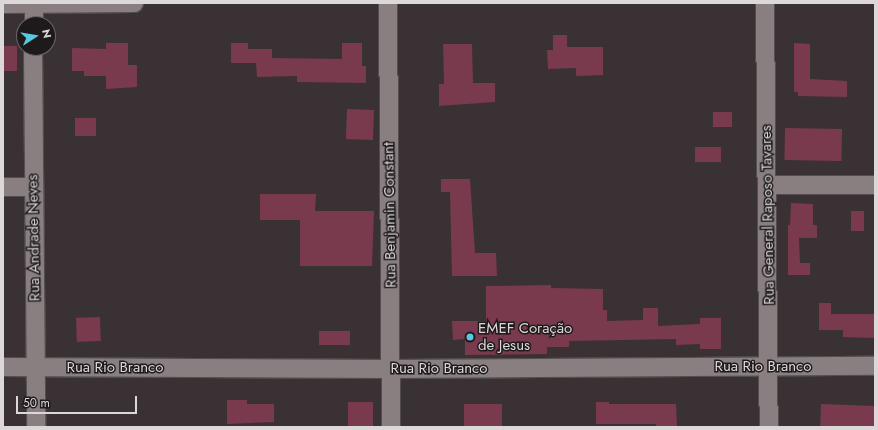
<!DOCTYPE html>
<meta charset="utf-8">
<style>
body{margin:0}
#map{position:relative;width:878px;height:430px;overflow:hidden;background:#393133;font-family:Jost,sans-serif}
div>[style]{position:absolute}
.building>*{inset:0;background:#7a3a4d;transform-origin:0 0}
.roads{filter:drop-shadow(1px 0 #554e50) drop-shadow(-1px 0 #554e50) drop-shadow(0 1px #554e50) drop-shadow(0 -1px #554e50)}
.minor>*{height:18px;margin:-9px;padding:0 9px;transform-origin:9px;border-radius:9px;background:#897f81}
.dots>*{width:11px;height:11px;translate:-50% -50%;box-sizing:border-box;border:2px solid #1e1a1b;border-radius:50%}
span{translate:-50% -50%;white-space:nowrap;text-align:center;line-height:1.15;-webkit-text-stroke:3px #1e1a1b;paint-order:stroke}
.street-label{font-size:15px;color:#dcd7d8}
.poi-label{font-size:15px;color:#dcd7d8}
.left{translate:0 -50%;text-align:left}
.frame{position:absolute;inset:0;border:4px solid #dcd7d8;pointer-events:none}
.north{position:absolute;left:16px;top:16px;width:40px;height:40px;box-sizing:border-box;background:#1e1a1b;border:1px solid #6a6667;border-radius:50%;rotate:78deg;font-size:11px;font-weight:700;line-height:16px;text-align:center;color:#dcd7d8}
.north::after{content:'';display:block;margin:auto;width:14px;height:18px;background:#56c9e0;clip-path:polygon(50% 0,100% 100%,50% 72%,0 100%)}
.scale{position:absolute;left:16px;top:396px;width:121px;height:18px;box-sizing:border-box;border:2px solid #dcd7d8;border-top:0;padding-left:5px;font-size:12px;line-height:14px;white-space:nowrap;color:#dcd7d8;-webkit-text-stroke:3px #1e1a1b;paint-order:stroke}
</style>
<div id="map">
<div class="building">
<div style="clip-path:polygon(553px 35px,567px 35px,567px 47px,603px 47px,603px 75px,576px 76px,576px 68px,548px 69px,547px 50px,553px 50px)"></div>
<div style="clip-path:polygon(106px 43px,128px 43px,128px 65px,137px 65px,137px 87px,106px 89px,106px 76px,84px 76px,84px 71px,72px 71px,72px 48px,106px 49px)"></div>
<div style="clip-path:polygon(231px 43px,248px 43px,248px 49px,272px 49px,272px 58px,342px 59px,342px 43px,362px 43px,362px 66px,366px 66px,366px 83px,297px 82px,297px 76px,257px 77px,256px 63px,231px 63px)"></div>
<div style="clip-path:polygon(794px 43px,810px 44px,810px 79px,847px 81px,847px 97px,798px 96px,798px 92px,794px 92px)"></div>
<div style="clip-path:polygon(443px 44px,472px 44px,473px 83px,495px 83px,495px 102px,439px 106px,439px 84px,444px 84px)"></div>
<div style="left:3px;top:46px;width:14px;height:25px"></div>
<div style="left:347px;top:109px;width:27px;height:30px;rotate:2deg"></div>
<div style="left:732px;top:112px;width:15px;height:19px;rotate:90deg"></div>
<div style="left:96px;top:118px;width:18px;height:21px;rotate:90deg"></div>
<div style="left:785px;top:128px;width:57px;height:32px;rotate:1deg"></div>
<div style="left:721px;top:147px;width:15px;height:26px;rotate:90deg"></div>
<div style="clip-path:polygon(441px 179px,470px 179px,475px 253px,496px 253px,497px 276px,452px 276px,450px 192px,441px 192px)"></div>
<div style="clip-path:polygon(260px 194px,316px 194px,315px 211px,374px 211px,372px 266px,300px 266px,300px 220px,260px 220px)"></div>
<div style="clip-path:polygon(791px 203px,813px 204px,813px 225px,817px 225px,817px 238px,799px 238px,800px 263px,810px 263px,810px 275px,788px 275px,788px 225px,790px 225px)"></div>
<div style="left:851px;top:211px;width:13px;height:20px"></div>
<div style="clip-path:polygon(551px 285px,551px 288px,603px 289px,603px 310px,607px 310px,607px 321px,643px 320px,643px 308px,658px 308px,658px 326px,700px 324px,700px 318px,721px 318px,721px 349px,700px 349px,700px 344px,676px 345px,676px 339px,569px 341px,569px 347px,547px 347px,547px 354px,465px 355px,465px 339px,453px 340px,452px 321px,486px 321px,486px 286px)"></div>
<div style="clip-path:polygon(819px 303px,831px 303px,831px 314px,875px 314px,875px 338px,843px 337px,843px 330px,819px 330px)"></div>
<div style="left:100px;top:317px;width:24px;height:24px;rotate:88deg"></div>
<div style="left:319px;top:331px;width:31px;height:14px"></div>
<div style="clip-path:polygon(227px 400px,247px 400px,247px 404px,274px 404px,274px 422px,227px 424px)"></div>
<div style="left:348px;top:402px;width:25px;height:25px"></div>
<div style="clip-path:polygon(596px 402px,609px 402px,609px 404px,676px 404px,677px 427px,656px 427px,656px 424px,596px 424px)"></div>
<div style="left:464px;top:404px;width:38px;height:23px"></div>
<div style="left:821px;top:404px;width:54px;height:23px;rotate:2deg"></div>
</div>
<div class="roads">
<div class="minor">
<div style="left:388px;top:3px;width:424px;rotate:89.6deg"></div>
<div style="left:765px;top:3px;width:424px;rotate:89.5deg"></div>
<div style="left:3px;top:4px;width:131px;rotate:-0.4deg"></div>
<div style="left:34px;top:24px;width:21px;rotate:-90deg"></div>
<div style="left:33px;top:48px;width:379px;rotate:89.5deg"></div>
<div style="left:768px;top:185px;width:107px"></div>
<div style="left:3px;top:187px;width:30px"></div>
<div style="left:3px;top:367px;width:389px;rotate:0.3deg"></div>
<div style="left:392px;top:369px;width:483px;rotate:-0.4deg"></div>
</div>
</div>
<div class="dots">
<div style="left:470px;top:337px;background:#56c9e0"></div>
</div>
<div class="street-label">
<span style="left:390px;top:215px;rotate:-91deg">Rua Benjamin Constant</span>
<span style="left:768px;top:215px;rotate:-91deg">Rua General Raposo Tavares</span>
<span style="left:34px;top:238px;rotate:-91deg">Rua Andrade Neves</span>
<span style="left:763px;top:367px">Rua Rio Branco</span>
<span style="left:115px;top:368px">Rua Rio Branco</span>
<span style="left:439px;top:369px">Rua Rio Branco</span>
</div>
<div class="poi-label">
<span class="left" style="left:478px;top:337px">EMEF Coração<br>de Jesus</span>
</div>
<div class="frame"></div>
<div class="north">N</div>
<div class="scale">50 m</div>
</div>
